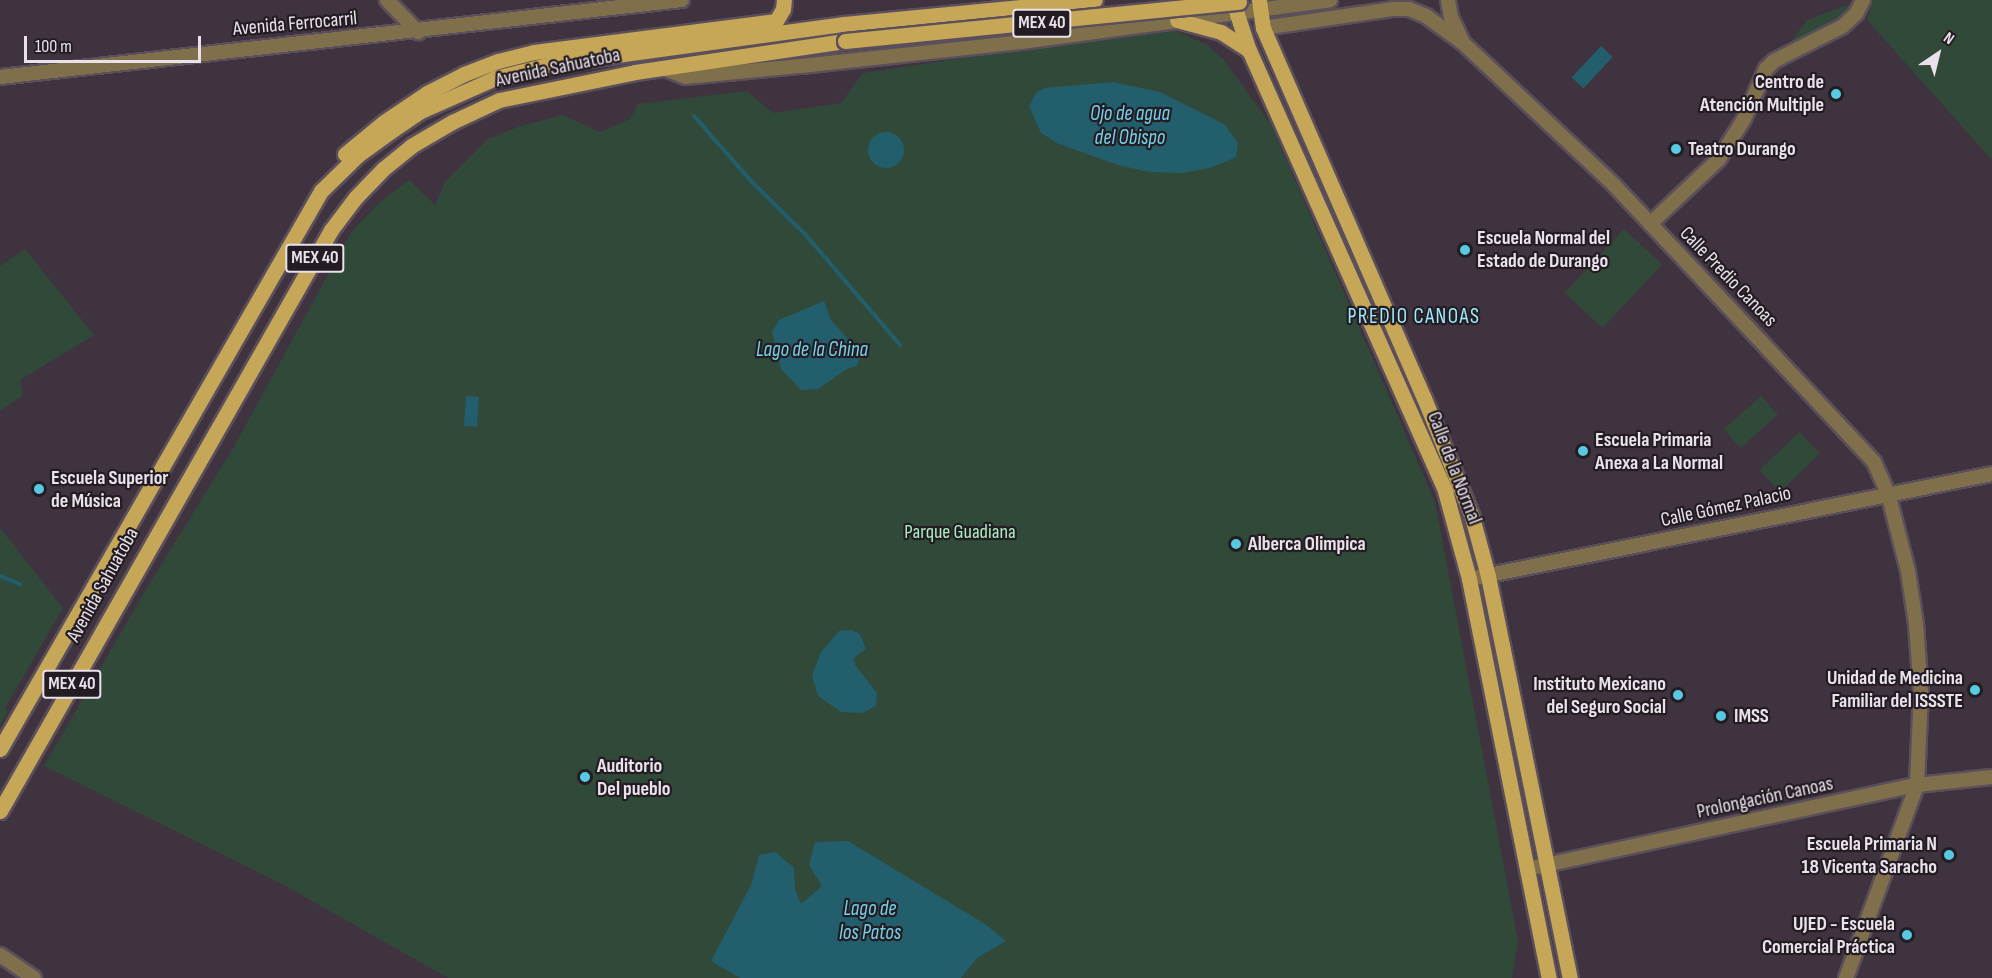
<!DOCTYPE html>
<meta charset="utf-8">
<style>
body{margin:0}
#map{position:relative;width:1992px;height:978px;overflow:hidden;background:#403340;font-family:"Sofia Sans Condensed",sans-serif}
div>[style]{position:absolute}
.green>*{inset:0;background:#314939;transform-origin:0 0}
.water>*{inset:0;background:#235e6c;transform-origin:0 0}
.round{border-radius:50%}
.stream>*{height:4px;margin:-2px;padding:0 2px;transform-origin:2px;border-radius:2px;background:#235e6c}
.roads{filter:drop-shadow(2px 0 #5b4f5b) drop-shadow(-2px 0 #5b4f5b) drop-shadow(0 2px #5b4f5b) drop-shadow(0 -2px #5b4f5b)}
.minor>*{height:14px;margin:-7px;padding:0 7px;transform-origin:7px;border-radius:7px;background:#7f704b}
.major>*{height:15px;margin:-7.5px;padding:0 7.5px;transform-origin:7.5px;border-radius:7.5px;background:#c6a657}
.bridges{filter:drop-shadow(2px 0 #5b4f5b) drop-shadow(-2px 0 #5b4f5b) drop-shadow(0 2px #5b4f5b) drop-shadow(0 -2px #5b4f5b)}
.major-bridge>*{height:15px;margin:-7.5px;padding:0 7.5px;transform-origin:7.5px;border-radius:7.5px;background:#c6a657}
.dots>*{width:16px;height:16px;translate:-50% -50%;box-sizing:border-box;border:3px solid #231d23;border-radius:50%}
span{translate:-50% -50%;white-space:nowrap;text-align:center;line-height:1.15;-webkit-text-stroke:4.5px #231d23;paint-order:stroke}
.shield-label span{padding:2px 4px;background:#231d23;border:2px solid;border-radius:4px;-webkit-text-stroke-width:0}
.shield-label{font-size:18px;color:#eae2ea;font-weight:700}
.street-label{font-size:20px;color:#eae2ea}
.poi-label{font-size:20px;color:#eae2ea;font-weight:700}
.right{translate:-100% -50%;text-align:right}
.left{translate:0 -50%;text-align:left}
.park-label{font-size:20px;color:#aaefc1}
.water-label{font-size:21px;color:#75d1e9;font-style:italic}
.neighbourhood-label{font-size:21px;color:#9eebff;letter-spacing:1.5px}
.north{position:absolute;left:1908px;top:24px;width:60px;height:60px;-webkit-text-stroke:4px #231d23;paint-order:stroke;rotate:35deg;font-size:16px;font-weight:700;line-height:24px;text-align:center;color:#eae2ea}
.north::after{content:'';display:block;margin:auto;width:21px;height:27px;background:#eae2ea;clip-path:polygon(50% 0,100% 100%,50% 72%,0 100%)}
.scale{position:absolute;left:24px;top:36px;width:177px;height:27px;box-sizing:border-box;border:3px solid #eae2ea;border-top:0;padding-left:8px;font-size:18px;line-height:21px;white-space:nowrap;color:#eae2ea;-webkit-text-stroke:4px #231d23;paint-order:stroke}
</style>
<div id="map">
<div class="green">
<div style="clip-path:polygon(1873px 0,1992px 0,1992px 160px,1867px 20px)"></div>
<div style="clip-path:polygon(1856px 2px,1839px 24px,1785px 50px,1807px 20px)"></div>
<div style="clip-path:polygon(1167px 27px,1206px 44px,1224px 60px,1271px 125px,1435px 502px,1518px 941px,1512px 978px,448px 978px,284px 885px,44px 766px,145px 591px,232px 450px,352px 231px,381px 201px,409px 180px,435px 205px,445px 182px,488px 139px,521px 126px,563px 115px,600px 132px,630px 119px,638px 104px,747px 91px,773px 113px,841px 103px,863px 73px)"></div>
<div style="left:1624px;top:229px;width:52px;height:87px;rotate:43deg"></div>
<div style="clip-path:polygon(25px 249px,94px 335px,20px 380px,23px 395px,0 411px,0 266px)"></div>
<div style="left:1761px;top:396px;width:25px;height:50px;rotate:48deg"></div>
<div style="left:1799px;top:432px;width:30px;height:55px;rotate:46deg"></div>
<div style="clip-path:polygon(0 528px,63px 608px,5px 708px,8px 711px,0 725px)"></div>
</div>
<div class="water">
<div style="left:1601px;top:46px;width:16px;height:43px;rotate:43deg"></div>
<div style="clip-path:polygon(1113px 82px,1160px 92px,1224px 124px,1238px 143px,1236px 157px,1210px 168px,1183px 173px,1149px 172px,1118px 165px,1059px 144px,1041px 133px,1029px 106px,1036px 93px,1044px 88px)"></div>
<div class="round" style="left:868px;top:132px;width:36px;height:36px"></div>
<div style="clip-path:polygon(824px 301px,831px 320px,856px 348px,859px 358px,857px 366px,847px 369px,818px 389px,801px 390px,781px 369px,772px 332px,779px 320px)"></div>
<div style="left:466px;top:396px;width:13px;height:30px;rotate:4deg"></div>
<div style="clip-path:polygon(851px 630px,860px 634px,866px 649px,854px 658px,855px 665px,877px 693px,876px 706px,863px 713px,841px 712px,818px 696px,812px 675px,821px 652px,839px 631px)"></div>
<div style="clip-path:polygon(848px 841px,985px 924px,1006px 941px,977px 958px,961px 978px,740px 978px,711px 961px,751px 885px,759px 855px,775px 852px,794px 868px,795px 889px,801px 904px,822px 886px,809px 865px,815px 842px)"></div>
</div>
<div class="stream">
<div style="left:694px;top:116px;width:88px;rotate:48.7deg"></div>
<div style="left:752px;top:182px;width:74px;rotate:44.5deg"></div>
<div style="left:805px;top:234px;width:146px;rotate:49.4deg"></div>
<div style="left:0;top:576px;width:22px;rotate:22deg"></div>
</div>
<div class="roads">
<div class="minor">
<div style="left:387px;top:0;width:45px;rotate:45.9deg"></div>
<div style="left:1448px;top:0;width:17px;rotate:80deg"></div>
<div style="left:1451px;top:17px;width:26px;rotate:65deg"></div>
<div style="left:1263px;top:28px;width:132px;rotate:-8.3deg"></div>
<div style="left:1394px;top:9px;width:15px"></div>
<div style="left:1409px;top:9px;width:18px;rotate:22deg"></div>
<div style="left:1426px;top:16px;width:46px;rotate:36.1deg"></div>
<div style="left:1463px;top:43px;width:207px;rotate:43.2deg"></div>
<div style="left:1614px;top:185px;width:380px;rotate:46.8deg"></div>
<div style="left:1874px;top:462px;width:34px;rotate:66deg"></div>
<div style="left:1888px;top:493px;width:81px;rotate:75.6deg"></div>
<div style="left:1908px;top:571px;width:54px;rotate:81.4deg"></div>
<div style="left:1916px;top:624px;width:68px;rotate:85.8deg"></div>
<div style="left:1921px;top:692px;width:93px;rotate:92.5deg"></div>
<div style="left:1917px;top:785px;width:206px;rotate:110.2deg"></div>
<div style="left:665px;top:69px;width:22px;rotate:21deg"></div>
<div style="left:686px;top:77px;width:116px;rotate:-5.5deg"></div>
<div style="left:801px;top:66px;width:221px;rotate:-6.2deg"></div>
<div style="left:1021px;top:42px;width:312px;rotate:-7.7deg"></div>
<div style="left:0;top:77px;width:686px;rotate:-6.44deg"></div>
<div style="left:1650px;top:224px;width:95px;rotate:-43.3deg"></div>
<div style="left:1719px;top:159px;width:47px;rotate:-58deg"></div>
<div style="left:1744px;top:119px;width:55px;rotate:-66.3deg"></div>
<div style="left:1766px;top:69px;width:11px;rotate:-45deg"></div>
<div style="left:1774px;top:61px;width:77px;rotate:-26.9deg"></div>
<div style="left:1843px;top:26px;width:18px;rotate:-43deg"></div>
<div style="left:1856px;top:14px;width:16px;rotate:-63deg"></div>
<div style="left:1469px;top:579px;width:533px;rotate:-11.35deg"></div>
<div style="left:1527px;top:869px;width:399px;rotate:-12.2deg"></div>
<div style="left:1917px;top:785px;width:75px;rotate:-6.1deg"></div>
<div style="left:0;top:955px;width:41px;rotate:34.1deg"></div>
</div>
<div class="major">
<div style="left:1235px;top:0;width:14px;rotate:82deg"></div>
<div style="left:1237px;top:14px;width:38px;rotate:72deg"></div>
<div style="left:1249px;top:50px;width:483px;rotate:66deg"></div>
<div style="left:1445px;top:491px;width:91px;rotate:74.7deg"></div>
<div style="left:1469px;top:579px;width:407px;rotate:78.7deg"></div>
<div style="left:1259px;top:0;width:28px;rotate:82deg"></div>
<div style="left:1263px;top:28px;width:404px;rotate:66.5deg"></div>
<div style="left:1424px;top:398px;width:128px;rotate:68deg"></div>
<div style="left:1472px;top:517px;width:61px;rotate:74.8deg"></div>
<div style="left:1488px;top:576px;width:410px;rotate:78.5deg"></div>
<div style="left:1177px;top:20px;width:46px;rotate:15.3deg"></div>
<div style="left:1221px;top:32px;width:33px;rotate:33deg"></div>
<div style="left:345px;top:154px;width:50px;rotate:-39.4deg"></div>
<div style="left:384px;top:122px;width:52px;rotate:-34deg"></div>
<div style="left:427px;top:93px;width:42px;rotate:-27.2deg"></div>
<div style="left:464px;top:74px;width:36px;rotate:-21deg"></div>
<div style="left:498px;top:61px;width:37px;rotate:-14deg"></div>
<div style="left:534px;top:52px;width:244px;rotate:-7.3deg"></div>
<div style="left:776px;top:21px;width:14px;rotate:-60deg"></div>
<div style="left:783px;top:9px;width:9px;rotate:-84deg"></div>
<div style="left:0;top:749px;width:644px;rotate:-60.09deg"></div>
<div style="left:321px;top:191px;width:52px;rotate:-44.2deg"></div>
<div style="left:358px;top:155px;width:44px;rotate:-35.8deg"></div>
<div style="left:394px;top:129px;width:32px;rotate:-34deg"></div>
<div style="left:421px;top:111px;width:81px;rotate:-24deg"></div>
<div style="left:495px;top:78px;width:58px;rotate:-14deg"></div>
<div style="left:551px;top:64px;width:296px;rotate:-7.8deg"></div>
<div style="left:844px;top:24px;width:252px;rotate:-5.5deg"></div>
<div style="left:0;top:811px;width:669px;rotate:-60.33deg"></div>
<div style="left:331px;top:230px;width:41px;rotate:-52.9deg"></div>
<div style="left:356px;top:197px;width:39px;rotate:-46deg"></div>
<div style="left:383px;top:169px;width:36px;rotate:-39deg"></div>
<div style="left:411px;top:146px;width:48px;rotate:-30.3deg"></div>
<div style="left:452px;top:122px;width:52px;rotate:-25.1deg"></div>
<div style="left:499px;top:100px;width:139px;rotate:-11.6deg"></div>
<div style="left:635px;top:72px;width:212px;rotate:-8.4deg"></div>
</div>
</div>
<div class="bridges">
<div class="major-bridge">
<div style="left:845px;top:41px;width:396px;rotate:-5.7deg"></div>
</div>
</div>
<div class="dots">
<div style="left:1836px;top:94px;background:#58c9e3"></div>
<div style="left:1676px;top:149px;background:#58c9e3"></div>
<div style="left:1465px;top:250px;background:#58c9e3"></div>
<div style="left:1583px;top:451px;background:#58c9e3"></div>
<div style="left:39px;top:489px;background:#58c9e3"></div>
<div style="left:1236px;top:544px;background:#58c9e3"></div>
<div style="left:1975px;top:690px;background:#58c9e3"></div>
<div style="left:1678px;top:695px;background:#58c9e3"></div>
<div style="left:1721px;top:716px;background:#58c9e3"></div>
<div style="left:585px;top:777px;background:#58c9e3"></div>
<div style="left:1949px;top:855px;background:#58c9e3"></div>
<div style="left:1907px;top:935px;background:#58c9e3"></div>
</div>
<div class="shield-label">
<span style="left:1042px;top:23px">MEX 40</span>
<span style="left:315px;top:258px">MEX 40</span>
<span style="left:72px;top:684px">MEX 40</span>
</div>
<div class="street-label">
<span style="left:295px;top:24px;rotate:-5deg">Avenida Ferrocarril</span>
<span style="left:558px;top:68px;rotate:-12deg">Avenida Sahuatoba</span>
<span style="left:1728px;top:277px;rotate:46deg">Calle Predio Canoas</span>
<span style="left:1454px;top:468px;rotate:69deg">Calle de la Normal</span>
<span style="left:1726px;top:507px;rotate:-12deg">Calle Gómez Palacio</span>
<span style="left:103px;top:585px;rotate:-61deg">Avenida Sahuatoba</span>
<span style="left:1765px;top:798px;rotate:-12deg">Prolongación Canoas</span>
</div>
<div class="poi-label">
<span class="right" style="left:1824px;top:94px">Centro de<br>Atención Multiple</span>
<span class="left" style="left:1688px;top:149px">Teatro Durango</span>
<span class="left" style="left:1477px;top:250px">Escuela Normal del<br>Estado de Durango</span>
<span class="left" style="left:1595px;top:452px">Escuela Primaria<br>Anexa a La Normal</span>
<span class="left" style="left:51px;top:490px">Escuela Superior<br>de Música</span>
<span class="left" style="left:1248px;top:544px">Alberca Olimpica</span>
<span class="right" style="left:1963px;top:690px">Unidad de Medicina<br>Familiar del ISSSTE</span>
<span class="right" style="left:1666px;top:696px">Instituto Mexicano<br>del Seguro Social</span>
<span class="left" style="left:1734px;top:716px">IMSS</span>
<span class="left" style="left:597px;top:778px">Auditorio<br>Del pueblo</span>
<span class="right" style="left:1937px;top:856px">Escuela Primaria N<br>18 Vicenta Saracho</span>
<span class="right" style="left:1895px;top:936px">UJED - Escuela<br>Comercial Práctica</span>
</div>
<div class="park-label">
<span style="left:960px;top:532px">Parque Guadiana</span>
</div>
<div class="water-label">
<span style="left:1130px;top:126px">Ojo de agua<br>del Obispo</span>
<span style="left:812px;top:350px">Lago de la China</span>
<span style="left:870px;top:921px">Lago de<br>los Patos</span>
</div>
<div class="neighbourhood-label">
<span style="left:1414px;top:317px">PREDIO CANOAS</span>
</div>
<div class="north">N</div>
<div class="scale">100 m</div>
</div>
